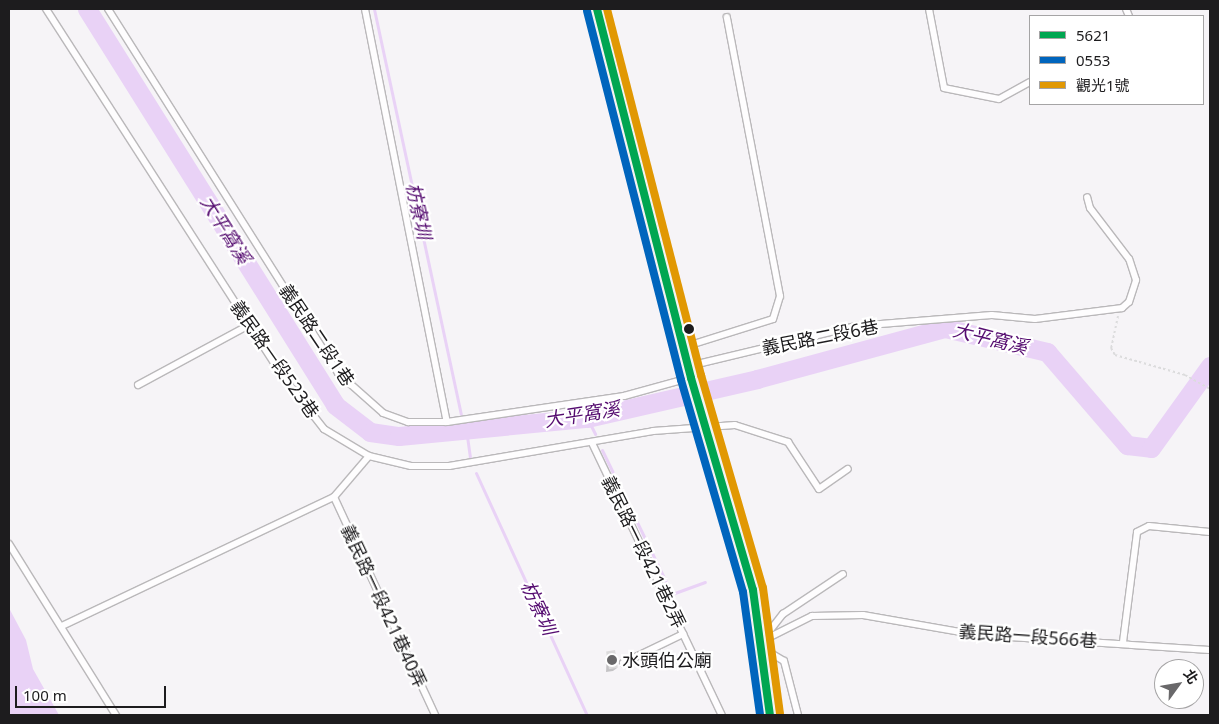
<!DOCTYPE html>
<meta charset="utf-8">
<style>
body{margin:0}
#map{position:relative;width:1219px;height:724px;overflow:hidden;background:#f6f4f7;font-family:"Noto Sans","Noto Sans TC",sans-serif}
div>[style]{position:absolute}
.water>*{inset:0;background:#e9d2f6}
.shadow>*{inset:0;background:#0003}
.stream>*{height:3px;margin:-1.5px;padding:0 1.5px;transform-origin:1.5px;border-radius:1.5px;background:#e9d2f6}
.river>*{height:19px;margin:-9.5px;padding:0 9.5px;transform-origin:9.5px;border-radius:9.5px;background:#e9d2f6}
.building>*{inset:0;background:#dcdbdc;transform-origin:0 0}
.path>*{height:2px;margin-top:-1px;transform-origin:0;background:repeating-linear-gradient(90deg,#dcdcdd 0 2.5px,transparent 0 5px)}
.roads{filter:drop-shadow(1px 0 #bab8ba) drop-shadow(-1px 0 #bab8ba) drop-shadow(0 1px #bab8ba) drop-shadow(0 -1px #bab8ba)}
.lane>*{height:6px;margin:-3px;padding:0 3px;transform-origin:3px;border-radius:3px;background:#fefdfe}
.secondary>*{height:18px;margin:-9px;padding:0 9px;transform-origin:9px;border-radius:9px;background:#f3f3f2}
.bus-1>*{height:8px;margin:-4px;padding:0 4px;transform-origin:4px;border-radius:4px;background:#00a651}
.bus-2>*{height:8px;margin:-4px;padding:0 4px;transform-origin:4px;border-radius:4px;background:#0065bd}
.bus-3>*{height:8px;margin:-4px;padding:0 4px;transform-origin:4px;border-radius:4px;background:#e19803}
.dots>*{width:14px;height:14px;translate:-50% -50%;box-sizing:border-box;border:2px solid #fff;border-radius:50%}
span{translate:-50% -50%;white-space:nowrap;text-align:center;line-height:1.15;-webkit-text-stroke:4.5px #fff;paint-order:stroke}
.street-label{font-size:18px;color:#1d1c1e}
.poi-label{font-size:18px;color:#1d1c1e}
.left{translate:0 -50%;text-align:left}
.water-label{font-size:19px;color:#550c70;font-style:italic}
.frame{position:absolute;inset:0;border:10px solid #1d1c1e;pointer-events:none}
.legend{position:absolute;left:1029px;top:15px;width:175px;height:90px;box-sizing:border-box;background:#fff;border:1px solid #a5a4a5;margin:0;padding:6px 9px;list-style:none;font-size:15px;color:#1d1c1e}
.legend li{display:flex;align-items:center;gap:10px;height:25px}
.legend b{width:25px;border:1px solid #a5a4a5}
.north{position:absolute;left:1154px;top:659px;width:50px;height:50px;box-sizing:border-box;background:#fff;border:1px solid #a5a4a5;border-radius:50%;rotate:58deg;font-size:14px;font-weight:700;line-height:20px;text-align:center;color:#1d1c1e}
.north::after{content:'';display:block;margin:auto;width:18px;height:22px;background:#69686a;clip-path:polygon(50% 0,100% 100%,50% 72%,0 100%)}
.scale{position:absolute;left:15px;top:686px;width:151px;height:22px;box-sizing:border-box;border:2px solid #1d1c1e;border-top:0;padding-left:6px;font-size:15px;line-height:18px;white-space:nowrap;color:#1d1c1e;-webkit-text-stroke:4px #fff;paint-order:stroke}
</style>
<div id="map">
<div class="water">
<div style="clip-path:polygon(9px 608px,26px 640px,33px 669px,59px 715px,9px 715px)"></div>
</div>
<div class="shadow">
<div style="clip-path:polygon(607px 653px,617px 668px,613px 671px,606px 672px)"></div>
</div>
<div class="stream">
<div style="left:374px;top:9px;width:414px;rotate:77.9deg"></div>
<div style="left:587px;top:418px;width:18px;rotate:63deg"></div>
<div style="left:466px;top:429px;width:28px;rotate:82deg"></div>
<div style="left:602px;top:450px;width:160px;rotate:64.1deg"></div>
<div style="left:672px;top:594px;width:35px;rotate:-20deg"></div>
<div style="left:476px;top:473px;width:266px;rotate:65.4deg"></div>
</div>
<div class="river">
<div style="left:87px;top:9px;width:467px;rotate:57.9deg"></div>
<div style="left:335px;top:405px;width:44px;rotate:37.6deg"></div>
<div style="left:370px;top:432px;width:29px;rotate:8deg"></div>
<div style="left:399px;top:436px;width:189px;rotate:-5.5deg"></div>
<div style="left:587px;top:418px;width:174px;rotate:-12.9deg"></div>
<div style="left:757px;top:379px;width:195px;rotate:-15.2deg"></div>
<div style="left:945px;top:328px;width:105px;rotate:13.2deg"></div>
<div style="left:1047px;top:352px;width:123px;rotate:49.3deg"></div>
<div style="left:1127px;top:445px;width:24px;rotate:7deg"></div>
<div style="left:1151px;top:448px;width:101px;rotate:-54.3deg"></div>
</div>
<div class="building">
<div style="left:615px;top:650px;width:18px;height:9px;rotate:81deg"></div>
</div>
<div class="path">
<div style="left:1118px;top:316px;width:33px;rotate:102deg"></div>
<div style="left:1111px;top:348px;width:8px;rotate:60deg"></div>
<div style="left:1115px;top:355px;width:73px;rotate:15.9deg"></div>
<div style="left:1185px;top:375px;width:29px;rotate:29deg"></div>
</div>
<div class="roads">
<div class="lane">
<div style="left:46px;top:9px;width:434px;rotate:57.2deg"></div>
<div style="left:281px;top:374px;width:70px;rotate:52deg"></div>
<div style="left:324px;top:429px;width:52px;rotate:31deg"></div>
<div style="left:369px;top:456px;width:43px;rotate:13.4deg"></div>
<div style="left:411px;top:466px;width:38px"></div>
<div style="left:449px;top:466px;width:207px;rotate:-9.7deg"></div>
<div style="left:653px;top:431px;width:82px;rotate:-4.2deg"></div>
<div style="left:735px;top:425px;width:56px;rotate:17.8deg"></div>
<div style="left:788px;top:442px;width:56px;rotate:56.6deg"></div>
<div style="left:819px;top:489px;width:35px;rotate:-35deg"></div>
<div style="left:108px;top:9px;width:431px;rotate:57.7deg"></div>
<div style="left:338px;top:373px;width:60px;rotate:41.6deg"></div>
<div style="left:383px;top:413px;width:27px;rotate:20deg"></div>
<div style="left:408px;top:422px;width:39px"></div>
<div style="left:447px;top:422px;width:179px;rotate:-8.4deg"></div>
<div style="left:624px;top:396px;width:67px;rotate:-15.5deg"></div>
<div style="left:365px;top:9px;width:421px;rotate:78.8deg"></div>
<div style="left:929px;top:9px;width:80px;rotate:79.2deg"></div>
<div style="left:944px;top:88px;width:56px;rotate:11.3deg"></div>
<div style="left:999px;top:99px;width:35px;rotate:-29deg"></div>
<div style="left:1126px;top:9px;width:8px;rotate:67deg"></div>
<div style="left:684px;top:347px;width:93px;rotate:-17.5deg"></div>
<div style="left:773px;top:319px;width:24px;rotate:-73deg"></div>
<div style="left:780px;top:296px;width:284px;rotate:-100.8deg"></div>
<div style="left:689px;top:366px;width:172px;rotate:-13.5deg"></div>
<div style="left:856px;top:326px;width:136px;rotate:-4.6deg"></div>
<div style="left:992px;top:315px;width:43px;rotate:5.3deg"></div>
<div style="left:1035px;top:319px;width:88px;rotate:-7.2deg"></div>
<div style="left:1122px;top:308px;width:9px;rotate:-41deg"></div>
<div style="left:1129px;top:302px;width:23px;rotate:-72deg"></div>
<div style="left:1136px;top:280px;width:22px;rotate:-108deg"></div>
<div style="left:1129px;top:259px;width:64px;rotate:-127.4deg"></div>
<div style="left:1090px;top:208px;width:11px;rotate:-105deg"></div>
<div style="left:138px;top:385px;width:126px;rotate:-28.4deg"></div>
<div style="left:592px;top:443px;width:301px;rotate:64.5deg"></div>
<div style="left:334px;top:497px;width:240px;rotate:65.1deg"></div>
<div style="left:9px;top:544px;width:202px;rotate:58deg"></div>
<div style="left:62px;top:626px;width:301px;rotate:-25.4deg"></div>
<div style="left:334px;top:497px;width:54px;rotate:-49.5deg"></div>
<div style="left:764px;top:638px;width:31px;rotate:-52deg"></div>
<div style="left:783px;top:614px;width:72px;rotate:-33.7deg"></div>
<div style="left:762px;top:641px;width:56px;rotate:-26.6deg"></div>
<div style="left:812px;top:616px;width:51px;rotate:-1.1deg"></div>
<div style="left:863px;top:615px;width:117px;rotate:9.9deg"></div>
<div style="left:978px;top:635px;width:232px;rotate:3.7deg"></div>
<div style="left:1123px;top:642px;width:111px;rotate:-82.7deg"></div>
<div style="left:1137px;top:532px;width:13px;rotate:-27deg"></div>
<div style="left:1149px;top:526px;width:61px;rotate:5.6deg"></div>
<div style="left:764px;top:649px;width:23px;rotate:31deg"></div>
<div style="left:784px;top:661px;width:56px;rotate:75.5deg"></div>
<div style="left:623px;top:663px;width:67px;rotate:-25.8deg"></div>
</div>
<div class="secondary">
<div style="left:597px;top:9px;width:381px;rotate:75.7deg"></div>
<div style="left:691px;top:378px;width:221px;rotate:73.7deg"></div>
<div style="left:753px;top:590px;width:126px;rotate:82.3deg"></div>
</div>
</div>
<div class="bus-1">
<div style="left:597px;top:9px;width:381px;rotate:75.7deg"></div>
<div style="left:691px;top:378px;width:221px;rotate:73.7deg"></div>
<div style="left:753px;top:590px;width:126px;rotate:82.3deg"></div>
</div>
<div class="bus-2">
<div style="left:587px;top:11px;width:381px;rotate:75.7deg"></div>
<div style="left:681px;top:380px;width:221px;rotate:73.7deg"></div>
<div style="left:743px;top:592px;width:124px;rotate:82.1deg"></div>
</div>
<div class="bus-3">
<div style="left:607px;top:9px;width:378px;rotate:75.6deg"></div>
<div style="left:701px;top:375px;width:222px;rotate:73.8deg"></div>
<div style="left:763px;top:588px;width:127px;rotate:82.3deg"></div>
</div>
<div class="dots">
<div style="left:689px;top:329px;background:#1d1c1e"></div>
<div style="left:612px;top:660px;background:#69686a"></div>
</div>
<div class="street-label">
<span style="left:317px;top:335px;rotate:56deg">義民路二段1巷</span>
<span style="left:820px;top:337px;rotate:-11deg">義民路二段6巷</span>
<span style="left:275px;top:359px;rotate:55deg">義民路一段523巷</span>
<span style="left:644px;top:552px;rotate:64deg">義民路一段421巷2弄</span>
<span style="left:384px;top:606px;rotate:65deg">義民路一段421巷40弄</span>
<span style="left:1028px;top:636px;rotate:4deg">義民路一段566巷</span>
</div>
<div class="poi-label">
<span class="left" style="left:622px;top:660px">水頭伯公廟</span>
</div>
<div class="water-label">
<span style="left:418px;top:211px;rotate:78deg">枋寮圳</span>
<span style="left:225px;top:230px;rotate:58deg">大平窩溪</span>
<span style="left:990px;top:339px;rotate:14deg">大平窩溪</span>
<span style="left:582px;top:415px;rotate:-9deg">大平窩溪</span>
<span style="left:538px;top:608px;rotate:65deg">枋寮圳</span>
</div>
<div class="frame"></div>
<ul class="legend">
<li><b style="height:6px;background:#00a651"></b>5621</li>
<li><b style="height:6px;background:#0065bd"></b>0553</li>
<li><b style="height:6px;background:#e19803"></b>觀光1號</li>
</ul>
<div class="north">北</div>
<div class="scale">100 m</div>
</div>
